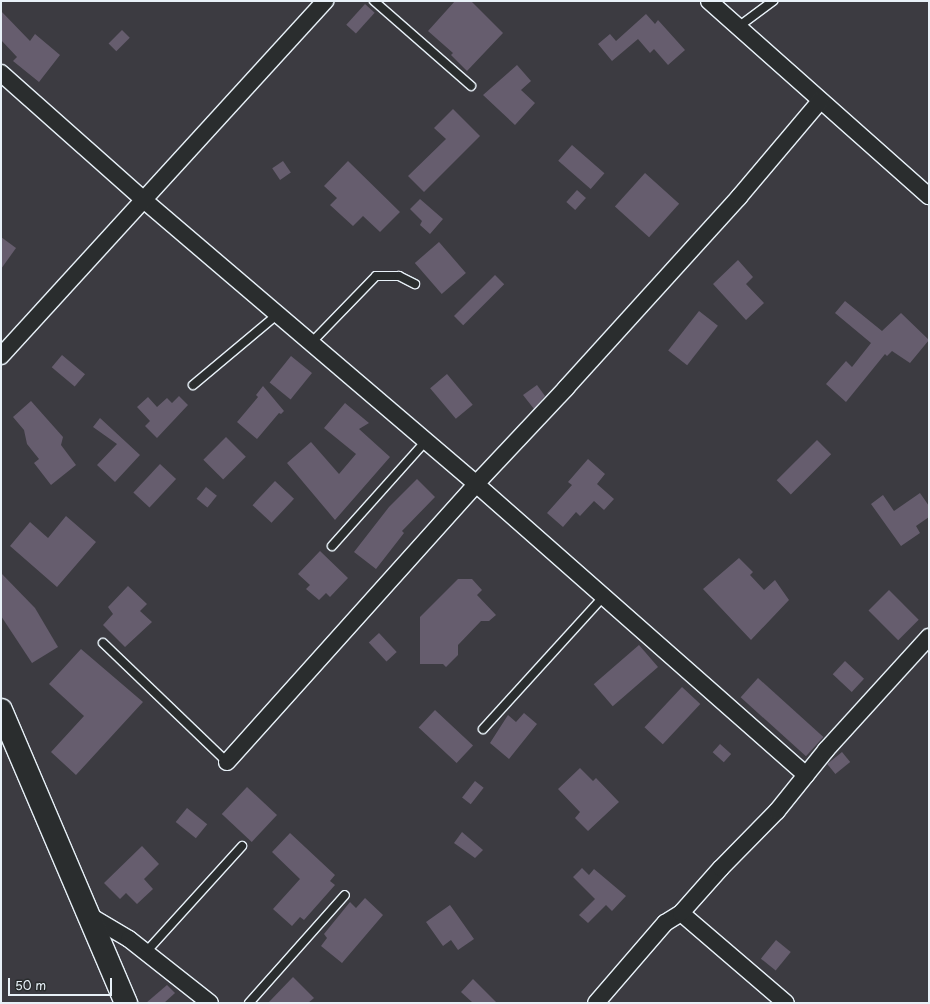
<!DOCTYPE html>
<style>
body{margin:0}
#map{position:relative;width:930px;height:1004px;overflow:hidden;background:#3c3b41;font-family:"Playpen Sans",sans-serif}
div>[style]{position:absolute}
.building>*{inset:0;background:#665d6e;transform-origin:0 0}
.roads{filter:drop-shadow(1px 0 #e8f1f8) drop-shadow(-1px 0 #e8f1f8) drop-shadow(0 1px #e8f1f8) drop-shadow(0 -1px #e8f1f8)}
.lane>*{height:8px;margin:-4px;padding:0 4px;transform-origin:4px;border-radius:4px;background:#2a2d2e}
.street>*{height:16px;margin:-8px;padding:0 8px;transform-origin:8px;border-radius:8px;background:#2a2d2e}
.secondary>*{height:22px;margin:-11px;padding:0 11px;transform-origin:11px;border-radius:11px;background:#2a2d2e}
span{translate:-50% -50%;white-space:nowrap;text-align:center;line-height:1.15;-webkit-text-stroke:3.5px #2a2d2e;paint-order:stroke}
.frame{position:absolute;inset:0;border:2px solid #e8f1f8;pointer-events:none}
.scale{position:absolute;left:8px;top:978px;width:104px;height:18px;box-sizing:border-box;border:2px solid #e8f1f8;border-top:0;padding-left:5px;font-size:12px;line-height:14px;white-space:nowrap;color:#e8f1f8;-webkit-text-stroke:3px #2a2d2e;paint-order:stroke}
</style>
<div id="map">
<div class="building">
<div style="clip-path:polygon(455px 1px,471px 1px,503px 33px,467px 71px,451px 55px,453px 53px,428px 31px)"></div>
<div style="left:365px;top:4px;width:13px;height:28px;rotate:42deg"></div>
<div style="clip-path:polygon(1px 11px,30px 41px,35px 34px,60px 55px,39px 82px,13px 61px,17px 57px,1px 40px)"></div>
<div style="clip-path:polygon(646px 14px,655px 24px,658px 20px,685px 50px,668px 65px,654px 49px,650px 53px,638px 39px,612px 61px,598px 44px,610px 34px,616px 41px)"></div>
<div style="left:122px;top:30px;width:11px;height:19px;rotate:45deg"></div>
<div style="clip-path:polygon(517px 65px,531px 81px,521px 90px,535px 103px,515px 125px,483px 95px)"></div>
<div style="clip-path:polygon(453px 109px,480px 136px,424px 192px,408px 176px,446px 139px,434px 128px)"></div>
<div style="left:572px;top:145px;width:43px;height:21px;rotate:41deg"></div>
<div style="left:283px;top:161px;width:14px;height:13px;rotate:56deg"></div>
<div style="clip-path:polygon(348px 161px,400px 212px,380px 232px,363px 216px,353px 226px,330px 205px,337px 198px,324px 186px)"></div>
<div style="left:645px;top:173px;width:46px;height:45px;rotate:42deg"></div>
<div style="left:577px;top:190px;width:12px;height:16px;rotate:42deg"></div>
<div style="clip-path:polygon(420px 199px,443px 219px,430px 234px,420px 225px,422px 221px,410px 209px)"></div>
<div style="clip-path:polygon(1px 237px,16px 248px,1px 269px)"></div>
<div style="left:439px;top:242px;width:41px;height:32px;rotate:49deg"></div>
<div style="clip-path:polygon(738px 260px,753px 277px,746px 284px,764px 303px,746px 320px,713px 284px)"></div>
<div style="left:495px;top:275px;width:13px;height:58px;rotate:45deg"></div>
<div style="clip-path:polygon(845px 301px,882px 331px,901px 313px,929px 340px,910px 363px,892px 351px,887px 356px,885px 354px,846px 402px,826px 384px,846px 361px,852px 367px,871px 343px,835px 313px)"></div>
<div style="left:699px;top:311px;width:24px;height:50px;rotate:38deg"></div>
<div style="left:62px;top:355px;width:30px;height:16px;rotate:40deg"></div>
<div style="left:291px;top:356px;width:27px;height:34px;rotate:39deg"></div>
<div style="left:447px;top:374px;width:40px;height:22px;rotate:50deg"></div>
<div style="clip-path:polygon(537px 385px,545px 396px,534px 409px,523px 395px)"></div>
<div style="clip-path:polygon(263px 386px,284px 411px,281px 414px,279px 413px,257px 439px,237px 422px,258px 397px,256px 395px)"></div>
<div style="clip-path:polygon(179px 396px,188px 405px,157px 438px,145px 426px,150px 421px,137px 407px,148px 397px,157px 407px,167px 398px,172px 403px)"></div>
<div style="clip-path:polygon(31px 401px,63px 437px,61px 445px,76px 465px,51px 485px,34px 463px,39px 459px,27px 444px,24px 430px,13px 417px)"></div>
<div style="clip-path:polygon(345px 403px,369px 423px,359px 429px,390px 457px,335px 520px,287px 463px,311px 442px,339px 474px,356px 454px,324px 428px)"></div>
<div style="clip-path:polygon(100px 418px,140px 455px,115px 482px,97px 465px,117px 444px,93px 427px)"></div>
<div style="left:226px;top:437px;width:28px;height:32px;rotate:45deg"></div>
<div style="left:817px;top:440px;width:20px;height:57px;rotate:45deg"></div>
<div style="clip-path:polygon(588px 459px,605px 474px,597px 484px,614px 499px,604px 510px,594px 501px,580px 516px,576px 512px,563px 527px,547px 513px,572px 485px,568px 482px)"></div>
<div style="left:160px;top:464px;width:22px;height:39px;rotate:43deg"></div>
<div style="clip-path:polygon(417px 479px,435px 497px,402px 531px,404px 533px,376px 569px,354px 552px,389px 507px)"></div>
<div style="left:275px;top:481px;width:26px;height:33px;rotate:43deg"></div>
<div style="left:206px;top:487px;width:14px;height:15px;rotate:39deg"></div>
<div style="clip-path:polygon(920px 493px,929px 506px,929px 517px,916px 526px,920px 533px,901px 546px,871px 504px,883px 495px,894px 511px)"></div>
<div style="clip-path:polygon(66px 516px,96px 542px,57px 587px,10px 546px,30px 522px,48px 538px)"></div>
<div style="clip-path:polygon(320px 551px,348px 578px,330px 597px,326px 593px,319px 600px,306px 589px,310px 585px,298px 574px)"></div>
<div style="clip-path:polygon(739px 558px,753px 572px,750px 575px,764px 590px,775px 580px,789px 600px,751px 640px,703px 589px)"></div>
<div style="clip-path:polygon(1px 573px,35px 608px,58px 647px,32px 663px,1px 616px)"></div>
<div style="clip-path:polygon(458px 579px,472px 579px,482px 590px,477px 595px,496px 615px,489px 621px,481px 621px,458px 645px,458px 655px,446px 667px,443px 664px,420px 664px,420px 617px)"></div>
<div style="clip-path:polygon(128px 586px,147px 604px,140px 611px,152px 622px,125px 647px,103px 625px,113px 614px,108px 607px)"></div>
<div style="left:889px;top:590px;width:42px;height:29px;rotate:45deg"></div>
<div style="left:379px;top:633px;width:26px;height:14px;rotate:47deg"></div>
<div style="left:639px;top:645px;width:29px;height:60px;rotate:49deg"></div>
<div style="clip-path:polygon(81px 649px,143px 702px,76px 775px,51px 752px,84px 716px,49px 684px)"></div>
<div style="left:845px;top:661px;width:26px;height:18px;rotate:43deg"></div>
<div style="left:758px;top:678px;width:88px;height:26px;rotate:42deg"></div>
<div style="left:682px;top:687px;width:25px;height:55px;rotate:43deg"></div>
<div style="left:435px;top:710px;width:52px;height:24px;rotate:43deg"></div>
<div style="clip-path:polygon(524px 713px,537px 724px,509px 759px,490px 743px,508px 715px,516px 722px)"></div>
<div style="left:720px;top:744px;width:15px;height:11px;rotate:42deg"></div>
<div style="left:842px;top:752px;width:13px;height:19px;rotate:51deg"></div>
<div style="clip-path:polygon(580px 768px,593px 781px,596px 778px,619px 802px,588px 831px,575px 818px,580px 812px,558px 789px)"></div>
<div style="left:475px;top:781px;width:11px;height:21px;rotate:38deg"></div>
<div style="left:247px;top:787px;width:41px;height:37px;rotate:43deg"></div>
<div style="left:187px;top:808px;width:26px;height:18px;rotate:39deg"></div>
<div style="clip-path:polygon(462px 832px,483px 850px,475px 858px,454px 843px)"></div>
<div style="clip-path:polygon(290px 833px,335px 875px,330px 881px,335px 885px,304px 920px,300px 917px,292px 926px,273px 909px,300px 879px,272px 852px)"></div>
<div style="clip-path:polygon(142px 846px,159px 864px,144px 879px,153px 889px,137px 904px,126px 893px,120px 899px,104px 883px)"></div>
<div style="clip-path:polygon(582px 868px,589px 875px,594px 869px,626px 896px,612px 911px,606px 905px,588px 923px,579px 915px,595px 899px,573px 877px)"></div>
<div style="clip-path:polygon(365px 898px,383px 915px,342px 963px,321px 946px,327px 938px,324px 934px,350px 902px,356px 908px)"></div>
<div style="clip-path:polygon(450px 905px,474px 939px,458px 950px,451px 940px,443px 946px,426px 922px)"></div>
<div style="left:776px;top:940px;width:19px;height:24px;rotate:39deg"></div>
<div style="clip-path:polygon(293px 977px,314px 998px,308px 1003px,268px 1003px)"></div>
<div style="clip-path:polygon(473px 979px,497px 1003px,473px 1003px,461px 992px)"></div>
<div style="clip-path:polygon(167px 985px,175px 993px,164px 1003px,146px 1003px)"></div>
</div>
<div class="roads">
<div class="lane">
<div style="left:374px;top:1px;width:129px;rotate:41.2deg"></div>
<div style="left:738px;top:27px;width:44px;rotate:-36.6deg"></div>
<div style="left:311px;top:343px;width:93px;rotate:-45.9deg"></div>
<div style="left:376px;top:276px;width:23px"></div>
<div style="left:399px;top:276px;width:18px;rotate:27deg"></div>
<div style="left:193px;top:385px;width:111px;rotate:-39.9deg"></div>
<div style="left:332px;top:546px;width:141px;rotate:-48.2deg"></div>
<div style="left:103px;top:643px;width:172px;rotate:43.8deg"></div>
<div style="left:483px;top:729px;width:178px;rotate:-47.7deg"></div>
<div style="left:146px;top:952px;width:143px;rotate:-47.8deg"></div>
<div style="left:249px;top:1003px;width:144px;rotate:-48.4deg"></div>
</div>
<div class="street">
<div style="left:709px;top:1px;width:294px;rotate:41.6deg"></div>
<div style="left:1px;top:73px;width:193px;rotate:41.6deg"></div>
<div style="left:145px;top:201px;width:435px;rotate:40.5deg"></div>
<div style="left:476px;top:484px;width:440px;rotate:41.4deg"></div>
<div style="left:1px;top:356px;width:481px;rotate:-47.6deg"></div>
<div style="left:227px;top:762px;width:373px;rotate:-48.1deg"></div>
<div style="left:476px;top:484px;width:132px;rotate:-46.8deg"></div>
<div style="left:566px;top:388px;width:258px;rotate:-47.8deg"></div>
<div style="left:739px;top:197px;width:126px;rotate:-49.8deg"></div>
<div style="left:681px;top:913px;width:138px;rotate:40.6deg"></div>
<div style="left:90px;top:916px;width:45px;rotate:30.5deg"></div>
<div style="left:129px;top:939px;width:103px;rotate:38.3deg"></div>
<div style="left:596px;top:1003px;width:106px;rotate:-49.2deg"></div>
<div style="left:665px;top:923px;width:19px;rotate:-32deg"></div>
<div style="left:681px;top:913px;width:60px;rotate:-48.4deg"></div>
<div style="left:721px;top:868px;width:80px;rotate:-45.5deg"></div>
<div style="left:777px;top:811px;width:78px;rotate:-51.2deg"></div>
<div style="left:826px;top:750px;width:153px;rotate:-47.7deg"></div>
</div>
<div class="secondary">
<div style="left:1px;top:710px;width:319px;rotate:66.9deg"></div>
</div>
</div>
<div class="frame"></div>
<div class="scale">50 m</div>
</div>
